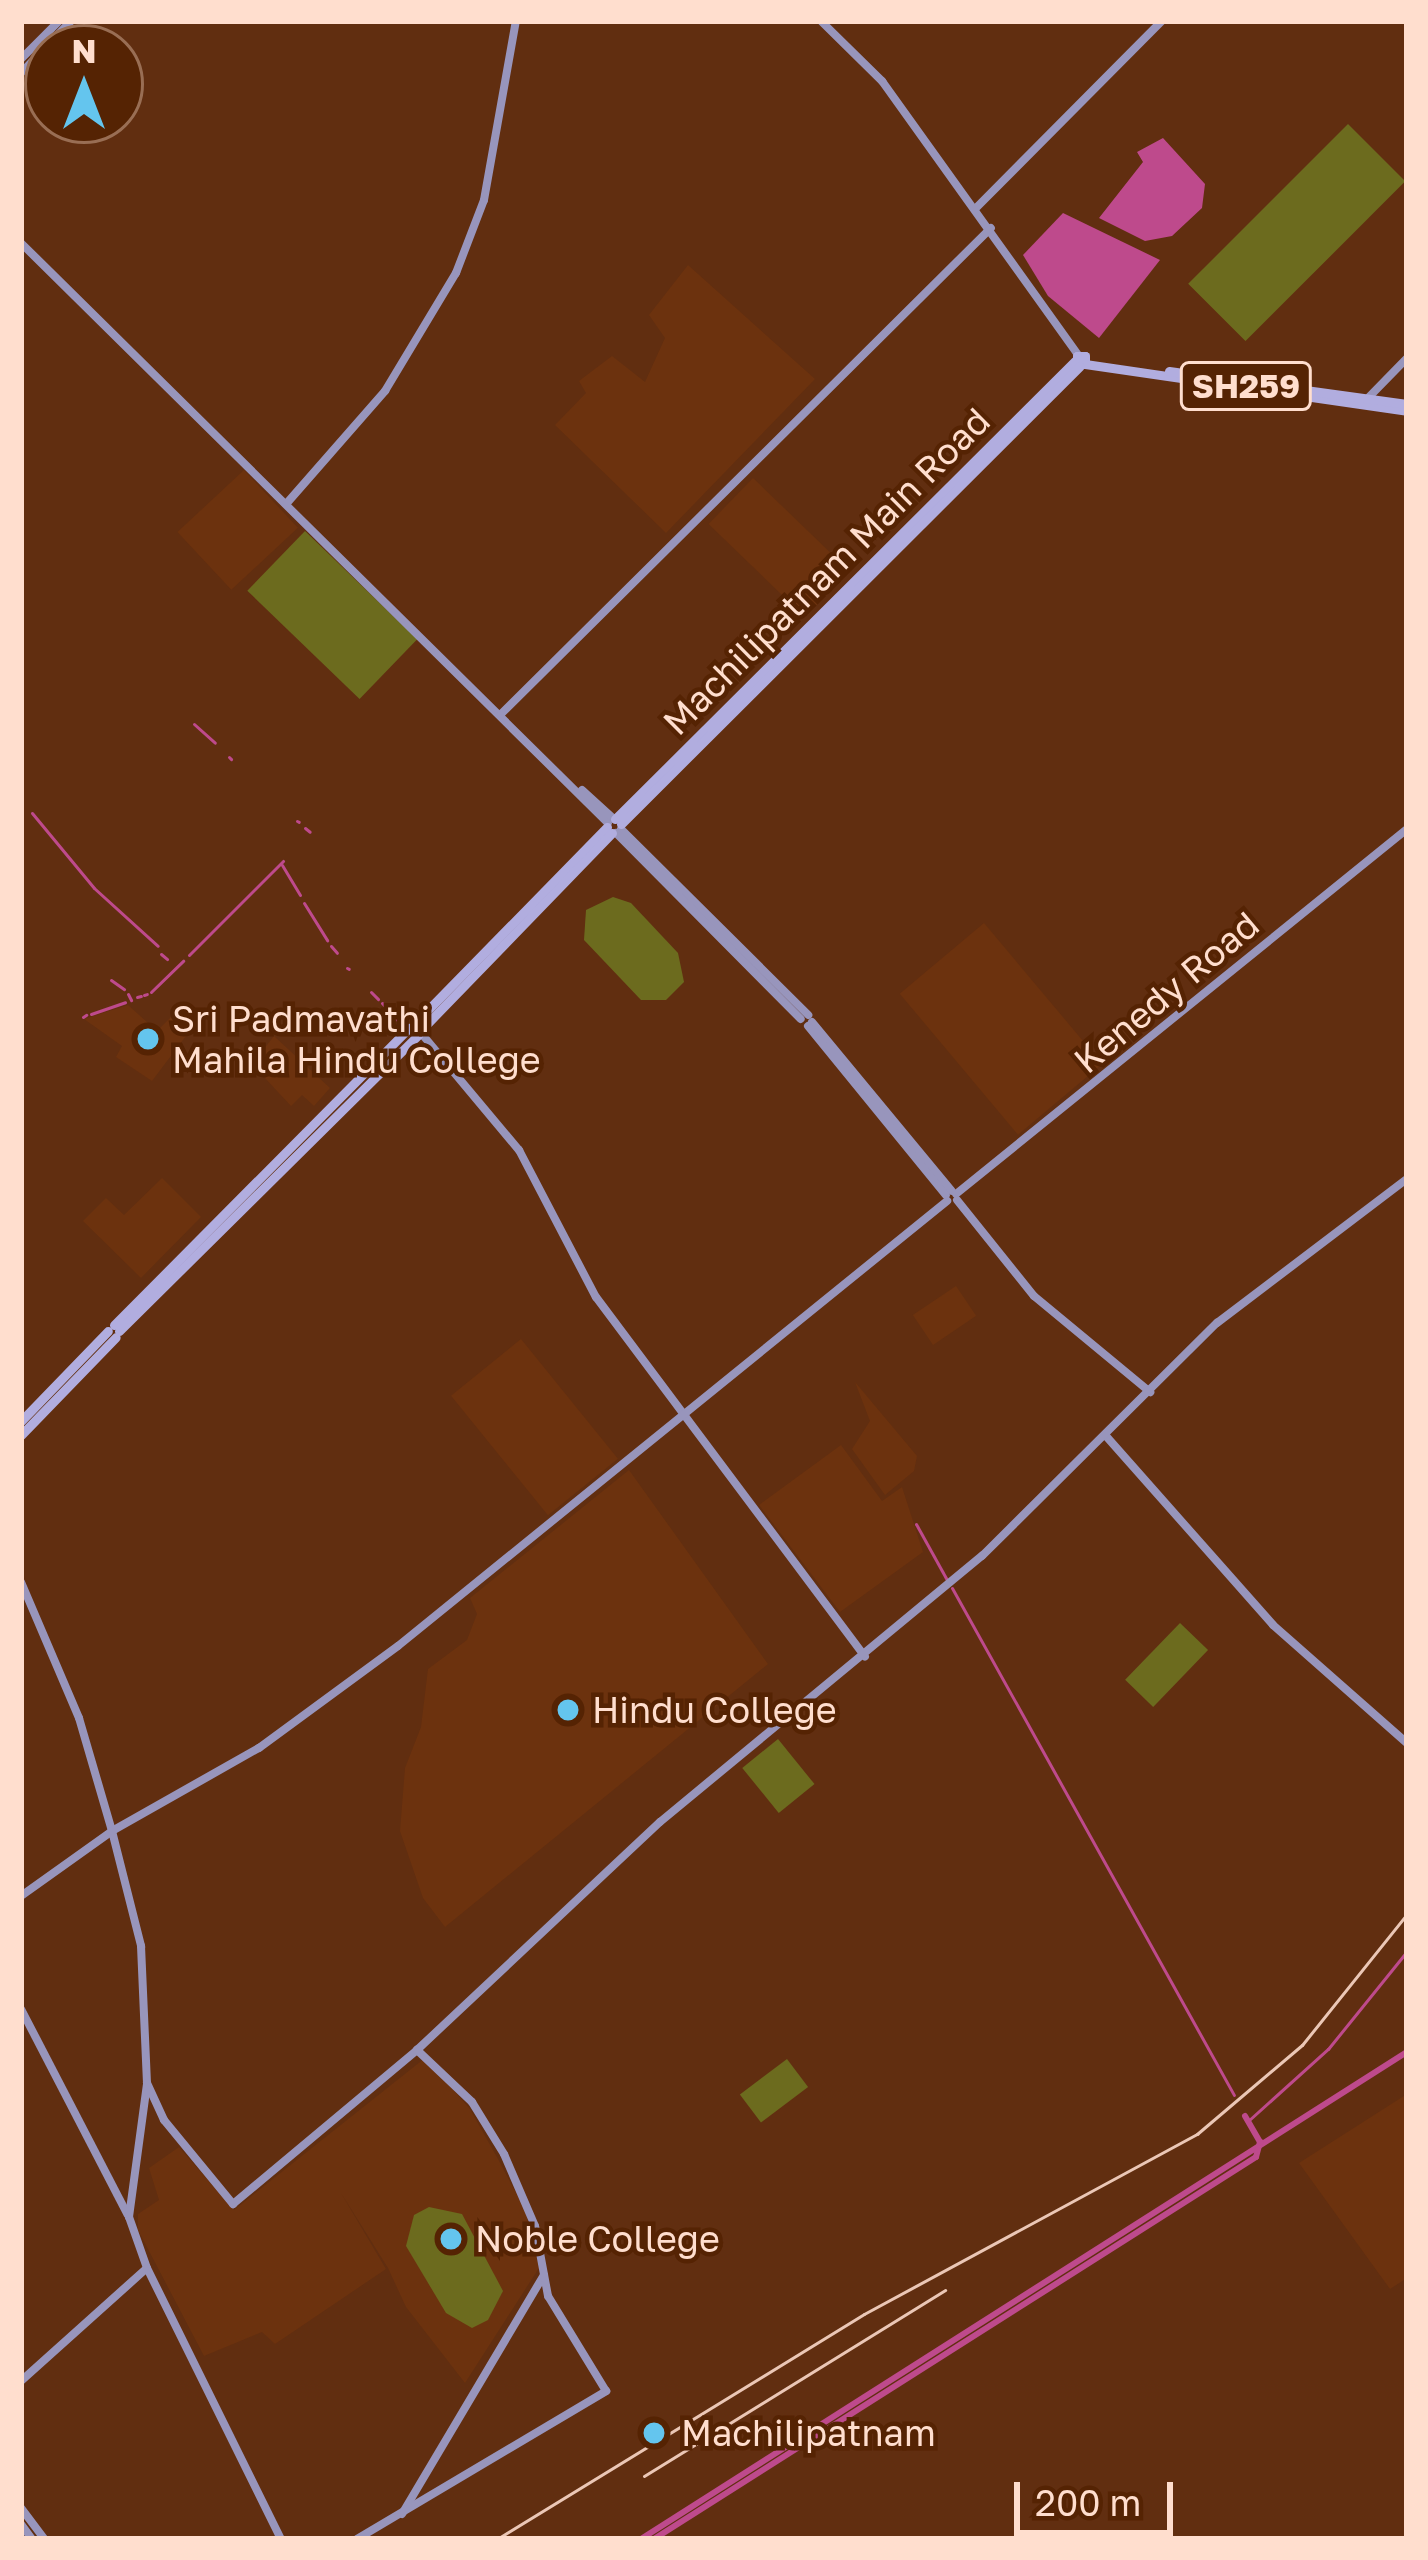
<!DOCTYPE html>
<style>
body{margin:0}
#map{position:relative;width:1428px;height:2560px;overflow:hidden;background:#612e10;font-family:"Golos Text",sans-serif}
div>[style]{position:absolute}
.built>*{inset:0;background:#6c320e;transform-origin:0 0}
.green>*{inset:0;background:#6c6b1e;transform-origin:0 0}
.water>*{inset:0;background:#be4a8c}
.stream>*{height:3px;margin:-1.5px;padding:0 1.5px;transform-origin:1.5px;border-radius:1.5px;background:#be4a8c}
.canal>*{height:6px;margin:-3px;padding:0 3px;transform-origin:3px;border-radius:3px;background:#be4a8c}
.secondary>*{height:8px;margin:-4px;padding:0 4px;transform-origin:4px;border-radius:4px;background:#9895bc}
.primary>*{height:9px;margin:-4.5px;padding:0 4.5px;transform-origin:4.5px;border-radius:4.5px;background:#b1addf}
.rail>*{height:3px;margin:-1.5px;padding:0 1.5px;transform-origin:1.5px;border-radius:1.5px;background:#ebc7b6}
.dots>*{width:33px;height:33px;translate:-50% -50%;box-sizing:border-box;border:6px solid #552303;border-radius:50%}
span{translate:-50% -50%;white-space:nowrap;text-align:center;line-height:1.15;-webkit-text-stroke:9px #552303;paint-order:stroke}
.shield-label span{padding:3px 9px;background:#552303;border:3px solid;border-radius:9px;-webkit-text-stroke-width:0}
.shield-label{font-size:33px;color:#ffdece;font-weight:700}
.street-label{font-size:36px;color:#ffdece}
.poi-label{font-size:36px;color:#ffdece}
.left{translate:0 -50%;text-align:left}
.frame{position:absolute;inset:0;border:24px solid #ffdece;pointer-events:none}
.north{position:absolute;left:24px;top:24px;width:120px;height:120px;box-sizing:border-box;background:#552303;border:3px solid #996e54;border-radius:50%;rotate:0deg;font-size:33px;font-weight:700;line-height:48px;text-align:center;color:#ffdece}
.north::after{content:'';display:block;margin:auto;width:42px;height:54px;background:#64c5ee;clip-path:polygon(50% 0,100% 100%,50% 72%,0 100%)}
.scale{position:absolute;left:1014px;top:2482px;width:159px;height:54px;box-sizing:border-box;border:6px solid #ffdece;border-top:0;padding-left:15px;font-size:36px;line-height:42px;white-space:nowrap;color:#ffdece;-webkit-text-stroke:9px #552303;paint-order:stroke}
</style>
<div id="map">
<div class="built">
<div style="clip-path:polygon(688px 265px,815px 379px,666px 533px,555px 425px,586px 393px,579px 381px,612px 356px,645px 382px,665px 338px,649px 315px)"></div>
<div style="left:244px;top:470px;width:79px;height:91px;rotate:47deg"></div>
<div style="left:753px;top:478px;width:134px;height:64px;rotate:44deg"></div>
<div style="left:984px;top:923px;width:184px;height:110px;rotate:50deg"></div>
<div style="clip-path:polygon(128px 1005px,157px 1031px,174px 1014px,192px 1028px,152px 1081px,116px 1057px,122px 1046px,84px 1019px)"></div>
<div style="clip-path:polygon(274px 1036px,330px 1088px,314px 1106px,302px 1095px,291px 1106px,252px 1064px)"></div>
<div style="clip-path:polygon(162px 1178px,201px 1217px,141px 1278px,83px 1221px,106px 1198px,124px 1215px)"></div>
<div style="left:956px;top:1286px;width:36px;height:52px;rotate:56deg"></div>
<div style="left:521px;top:1339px;width:154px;height:90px;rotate:51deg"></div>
<div style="clip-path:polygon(855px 1382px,917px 1456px,914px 1471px,885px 1495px,852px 1449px,870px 1421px)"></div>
<div style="clip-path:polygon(841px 1445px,882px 1501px,902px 1487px,923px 1552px,840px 1612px,759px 1505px)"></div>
<div style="clip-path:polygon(629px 1470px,768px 1664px,445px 1927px,423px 1898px,400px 1831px,405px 1768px,421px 1727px,428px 1669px,467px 1640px,477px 1614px,470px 1598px)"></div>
<div style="clip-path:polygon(425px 2058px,470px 2109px,498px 2159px,525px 2210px,539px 2268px,465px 2383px,406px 2307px,388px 2268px,341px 2193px,386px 2269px,275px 2344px,262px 2332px,204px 2356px,138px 2230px,138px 2214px,159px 2200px,149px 2168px,179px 2147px,234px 2210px)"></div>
<div style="clip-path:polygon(1407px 2094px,1407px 2278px,1390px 2289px,1299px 2163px)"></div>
</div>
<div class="green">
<div style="left:1348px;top:124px;width:81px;height:226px;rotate:45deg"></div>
<div style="left:305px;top:531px;width:156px;height:83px;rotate:44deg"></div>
<div style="clip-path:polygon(613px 897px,631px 903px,678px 953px,684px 982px,666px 1000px,641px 1000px,584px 940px,586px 910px)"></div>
<div style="left:1180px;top:1623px;width:39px;height:79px;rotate:44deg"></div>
<div style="left:778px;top:1739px;width:58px;height:46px;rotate:51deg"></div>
<div style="left:787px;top:2059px;width:35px;height:59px;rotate:53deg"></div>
<div style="clip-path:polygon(429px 2207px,462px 2214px,503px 2291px,488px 2320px,472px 2328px,446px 2313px,406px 2246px,414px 2215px)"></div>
</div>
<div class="water">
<div style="clip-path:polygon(1163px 138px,1205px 184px,1202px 208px,1172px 236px,1145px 241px,1099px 218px,1143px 162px,1137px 152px)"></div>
<div style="clip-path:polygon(1063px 213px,1160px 260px,1099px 338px,1048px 296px,1023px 255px)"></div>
</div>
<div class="stream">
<div style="left:194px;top:724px;width:28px;rotate:42deg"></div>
<div style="left:229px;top:757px;width:3px;rotate:45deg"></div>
<div style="left:32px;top:813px;width:97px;rotate:50.4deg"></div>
<div style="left:94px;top:888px;width:86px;rotate:42.2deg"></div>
<div style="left:297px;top:821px;width:2px;rotate:27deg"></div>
<div style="left:305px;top:828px;width:6px;rotate:39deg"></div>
<div style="left:282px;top:865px;width:35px;rotate:59deg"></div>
<div style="left:304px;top:903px;width:44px;rotate:58.1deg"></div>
<div style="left:331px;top:946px;width:9px;rotate:49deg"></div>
<div style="left:161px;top:954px;width:8px;rotate:40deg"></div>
<div style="left:189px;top:955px;width:133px;rotate:-45deg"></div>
<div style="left:347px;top:968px;width:2px;rotate:27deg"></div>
<div style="left:111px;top:980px;width:16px;rotate:35deg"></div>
<div style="left:151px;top:992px;width:45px;rotate:-44.1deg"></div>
<div style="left:371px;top:992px;width:10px;rotate:45deg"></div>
<div style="left:128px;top:994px;width:7px;rotate:63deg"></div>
<div style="left:144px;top:995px;width:3px;rotate:-18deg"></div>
<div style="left:137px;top:997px;width:4px;rotate:-14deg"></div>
<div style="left:382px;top:1003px;width:24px;rotate:48deg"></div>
<div style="left:91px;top:1014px;width:36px;rotate:-19deg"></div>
<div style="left:83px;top:1017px;width:4px;rotate:-34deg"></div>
<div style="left:916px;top:1524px;width:64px;rotate:61deg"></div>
<div style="left:952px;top:1588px;width:580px;rotate:60.92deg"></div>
<div style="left:1248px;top:2121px;width:108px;rotate:-42deg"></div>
<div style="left:1328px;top:2049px;width:126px;rotate:-51.1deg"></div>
</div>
<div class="canal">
<div style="left:641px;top:2539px;width:908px;rotate:-32.45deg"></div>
<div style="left:654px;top:2539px;width:713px;rotate:-32.4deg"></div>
<div style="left:1256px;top:2157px;width:16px;rotate:-75deg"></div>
<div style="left:1260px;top:2142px;width:30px;rotate:-120deg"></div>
</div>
<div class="secondary">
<div style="left:821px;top:21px;width:86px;rotate:44.5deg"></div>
<div style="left:882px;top:81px;width:337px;rotate:54.4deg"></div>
<div style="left:21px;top:59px;width:54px;rotate:-45deg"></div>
<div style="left:21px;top:73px;width:72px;rotate:-46.1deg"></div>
<div style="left:977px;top:207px;width:262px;rotate:-45.2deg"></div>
<div style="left:21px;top:243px;width:825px;rotate:44.66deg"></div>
<div style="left:1368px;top:398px;width:56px;rotate:-45.7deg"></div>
<div style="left:287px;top:503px;width:149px;rotate:-48.8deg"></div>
<div style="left:385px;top:391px;width:138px;rotate:-59deg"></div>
<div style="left:456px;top:273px;width:78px;rotate:-69deg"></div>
<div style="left:484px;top:200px;width:182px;rotate:-79.9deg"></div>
<div style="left:501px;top:714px;width:690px;rotate:-44.77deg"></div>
<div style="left:582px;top:790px;width:43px;rotate:42.2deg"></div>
<div style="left:621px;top:829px;width:264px;rotate:44.8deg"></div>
<div style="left:616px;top:833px;width:262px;rotate:45.2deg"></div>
<div style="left:812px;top:1022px;width:219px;rotate:50.4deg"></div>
<div style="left:808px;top:1026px;width:218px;rotate:50.8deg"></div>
<div style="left:421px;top:1033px;width:153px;rotate:50.1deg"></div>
<div style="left:519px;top:1150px;width:166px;rotate:62.4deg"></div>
<div style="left:596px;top:1297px;width:449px;rotate:53.2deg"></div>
<div style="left:956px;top:1194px;width:580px;rotate:-38.98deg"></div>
<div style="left:957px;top:1200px;width:123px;rotate:51.3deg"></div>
<div style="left:1034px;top:1296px;width:151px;rotate:39.6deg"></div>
<div style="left:1106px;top:1436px;width:252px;rotate:48.5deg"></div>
<div style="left:1273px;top:1625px;width:179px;rotate:41.4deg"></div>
<div style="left:21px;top:1582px;width:148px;rotate:66.9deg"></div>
<div style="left:79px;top:1718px;width:118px;rotate:73.7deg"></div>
<div style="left:112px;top:1831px;width:119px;rotate:75.8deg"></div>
<div style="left:141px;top:1946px;width:137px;rotate:87.5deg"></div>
<div style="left:147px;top:2083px;width:41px;rotate:65.3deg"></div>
<div style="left:164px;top:2120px;width:109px;rotate:50.6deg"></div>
<div style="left:233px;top:2204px;width:240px;rotate:-39.9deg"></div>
<div style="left:417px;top:2050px;width:333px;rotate:-43.2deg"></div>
<div style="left:660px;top:1822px;width:418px;rotate:-39.6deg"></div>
<div style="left:982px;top:1556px;width:331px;rotate:-44.8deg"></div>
<div style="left:1217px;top:1323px;width:238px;rotate:-37.2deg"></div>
<div style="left:21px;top:1896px;width:112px;rotate:-35.5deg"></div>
<div style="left:112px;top:1831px;width:169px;rotate:-29.5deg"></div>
<div style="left:259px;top:1748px;width:172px;rotate:-36.3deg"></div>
<div style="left:398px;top:1646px;width:707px;rotate:-39.03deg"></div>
<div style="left:21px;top:2009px;width:232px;rotate:62.6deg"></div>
<div style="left:147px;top:2268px;width:302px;rotate:63.7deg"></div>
<div style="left:21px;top:2381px;width:169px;rotate:-41.9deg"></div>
<div style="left:147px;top:2268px;width:54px;rotate:-109.4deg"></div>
<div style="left:129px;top:2217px;width:134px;rotate:-82.3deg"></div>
<div style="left:21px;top:2508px;width:39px;rotate:53deg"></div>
<div style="left:402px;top:2514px;width:278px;rotate:-59.3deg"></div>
<div style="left:21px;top:2524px;width:19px;rotate:54deg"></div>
<div style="left:357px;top:2539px;width:290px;rotate:-30.7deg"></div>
<div style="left:606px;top:2391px;width:111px;rotate:-121.4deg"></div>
<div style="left:548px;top:2296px;width:71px;rotate:-100.5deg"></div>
<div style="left:535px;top:2226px;width:78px;rotate:-113.3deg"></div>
<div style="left:504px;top:2154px;width:61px;rotate:-121.6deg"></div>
<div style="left:472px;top:2102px;width:76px;rotate:-136.6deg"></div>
</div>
<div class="primary">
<div style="left:1077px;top:356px;width:8px"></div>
<div style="left:1085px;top:356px;width:8px;rotate:90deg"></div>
<div style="left:1085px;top:364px;width:8px;rotate:180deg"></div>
<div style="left:1077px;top:364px;width:8px;rotate:-90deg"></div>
<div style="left:1085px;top:364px;width:325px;rotate:8.3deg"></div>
<div style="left:1169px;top:371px;width:240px;rotate:7.9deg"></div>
<div style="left:615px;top:819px;width:649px;rotate:-44.88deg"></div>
<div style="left:621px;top:824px;width:648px;rotate:-44.94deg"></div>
<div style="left:416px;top:1022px;width:273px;rotate:-45.6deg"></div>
<div style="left:422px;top:1029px;width:273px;rotate:-45.9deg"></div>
<div style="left:114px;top:1325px;width:419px;rotate:-45.2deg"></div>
<div style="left:119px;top:1331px;width:421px;rotate:-44.7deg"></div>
<div style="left:21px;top:1421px;width:125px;rotate:-46deg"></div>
<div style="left:21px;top:1435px;width:136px;rotate:-45.9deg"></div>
</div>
<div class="rail">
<div style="left:644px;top:2476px;width:354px;rotate:-31.7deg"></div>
<div style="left:497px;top:2539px;width:430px;rotate:-31.5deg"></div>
<div style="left:864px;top:2314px;width:379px;rotate:-28.4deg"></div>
<div style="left:1197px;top:2134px;width:138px;rotate:-40.3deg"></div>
<div style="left:1302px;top:2045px;width:168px;rotate:-51.3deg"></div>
</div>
<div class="dots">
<div style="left:148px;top:1039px;background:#64c5ee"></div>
<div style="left:568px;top:1710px;background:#64c5ee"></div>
<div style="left:451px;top:2239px;background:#64c5ee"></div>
<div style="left:654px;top:2433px;background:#64c5ee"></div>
</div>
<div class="shield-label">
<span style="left:1246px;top:386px">SH259</span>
</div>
<div class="street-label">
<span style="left:826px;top:571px;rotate:-45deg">Machilipatnam Main Road</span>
<span style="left:1166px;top:992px;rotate:-40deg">Kenedy Road</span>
</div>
<div class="poi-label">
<span class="left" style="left:172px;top:1039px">Sri Padmavathi<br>Mahila Hindu College</span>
<span class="left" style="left:592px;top:1710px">Hindu College</span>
<span class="left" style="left:475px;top:2239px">Noble College</span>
<span class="left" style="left:681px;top:2433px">Machilipatnam</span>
</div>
<div class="frame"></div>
<div class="north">N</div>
<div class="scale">200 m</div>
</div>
